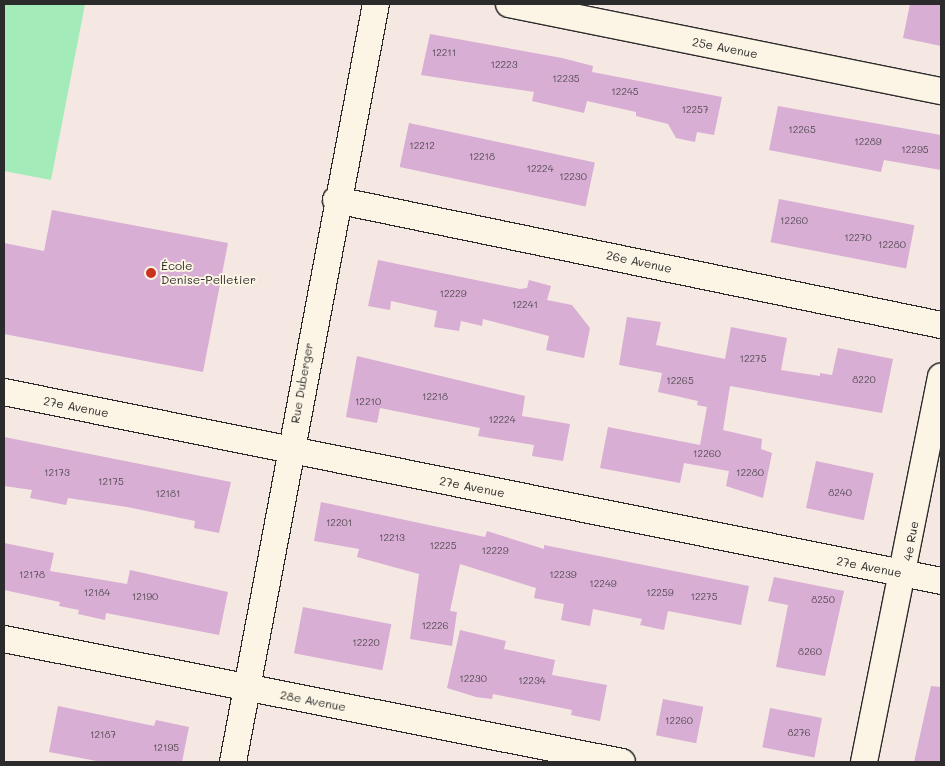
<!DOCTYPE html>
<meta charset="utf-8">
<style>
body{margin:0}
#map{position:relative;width:945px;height:766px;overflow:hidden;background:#f5e7e2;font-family:Mali,sans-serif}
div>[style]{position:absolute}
.green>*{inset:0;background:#a3ebb8}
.building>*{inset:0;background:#d8aed4;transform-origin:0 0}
.roads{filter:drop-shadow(1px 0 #2b2b2b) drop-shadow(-1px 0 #2b2b2b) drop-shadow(0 1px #2b2b2b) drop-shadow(0 -1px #2b2b2b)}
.minor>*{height:26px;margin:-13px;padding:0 13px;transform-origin:13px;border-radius:13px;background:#fcf5e5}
.dots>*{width:14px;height:14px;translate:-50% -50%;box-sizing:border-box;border:2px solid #fcf5e5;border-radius:50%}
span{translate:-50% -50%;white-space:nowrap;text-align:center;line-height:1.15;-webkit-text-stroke:4px #fcf5e5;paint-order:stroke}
.number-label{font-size:10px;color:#564c55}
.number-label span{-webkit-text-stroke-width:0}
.street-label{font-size:12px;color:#2b2b2b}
.poi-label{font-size:12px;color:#2b2b2b}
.left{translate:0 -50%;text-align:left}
.frame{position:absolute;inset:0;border:5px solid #2b2b2b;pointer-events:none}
</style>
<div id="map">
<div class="green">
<div style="clip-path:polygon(4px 4px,85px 4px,51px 180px,4px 171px)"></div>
</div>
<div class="building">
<div style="clip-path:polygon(910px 4px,941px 4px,941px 46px,903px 38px)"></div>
<div style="clip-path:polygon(430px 34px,562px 58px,593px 66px,592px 72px,722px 97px,714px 135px,697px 132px,695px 142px,676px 138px,668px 124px,636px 116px,636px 112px,587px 101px,584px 113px,532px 101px,534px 92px,421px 75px)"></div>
<div style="clip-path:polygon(778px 106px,941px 135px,941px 170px,884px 160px,881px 172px,769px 150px)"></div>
<div style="left:409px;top:123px;width:190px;height:45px;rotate:12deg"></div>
<div style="left:779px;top:199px;width:138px;height:44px;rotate:11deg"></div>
<div style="clip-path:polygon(52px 210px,228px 243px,203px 372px,4px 334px,4px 243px,44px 251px)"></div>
<div style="clip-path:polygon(378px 260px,520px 289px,527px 288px,529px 280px,551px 286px,547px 300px,572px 305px,590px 328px,584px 358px,546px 350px,549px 336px,483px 319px,482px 326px,461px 321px,459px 331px,434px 327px,437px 311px,391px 301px,390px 310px,368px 306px)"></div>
<div style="clip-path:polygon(627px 317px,661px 322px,656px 345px,725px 359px,731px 327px,787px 338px,781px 370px,820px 376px,820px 373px,832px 375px,838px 348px,893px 359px,882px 413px,730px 386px,723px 430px,762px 439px,761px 449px,772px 453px,763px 498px,726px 486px,729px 471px,684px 463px,680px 483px,600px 468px,608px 427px,700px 445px,707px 407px,697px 405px,698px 401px,658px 392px,662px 373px,619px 365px)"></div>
<div style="clip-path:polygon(357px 356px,525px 396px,522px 416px,570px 424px,563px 461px,532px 456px,534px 445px,478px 436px,480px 428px,380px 408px,377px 423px,346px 417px)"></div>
<div style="clip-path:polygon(4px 437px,231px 482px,219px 533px,194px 528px,195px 521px,127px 507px,68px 498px,66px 505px,30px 498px,32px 490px,4px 486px)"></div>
<div style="left:816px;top:461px;width:59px;height:48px;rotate:12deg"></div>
<div style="clip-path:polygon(321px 502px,485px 537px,487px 531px,544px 549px,544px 545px,749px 586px,741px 625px,668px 611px,664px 630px,640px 625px,642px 619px,593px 609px,590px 626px,561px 620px,564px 604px,534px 598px,536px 588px,460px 564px,450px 611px,457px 612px,452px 646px,410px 639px,419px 574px,357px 557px,359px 549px,314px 541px)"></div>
<div style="clip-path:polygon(4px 543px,54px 553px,50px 571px,127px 584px,130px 570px,228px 592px,219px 635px,106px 613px,105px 620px,78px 614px,79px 610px,59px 606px,60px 602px,4px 590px)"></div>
<div style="clip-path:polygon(774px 577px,844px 591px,825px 676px,776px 667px,788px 605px,768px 601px)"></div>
<div style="left:303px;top:607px;width:90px;height:47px;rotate:11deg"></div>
<div style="clip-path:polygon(460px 630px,506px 641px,504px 649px,555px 660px,552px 675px,607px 685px,600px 721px,571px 715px,572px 710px,493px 694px,492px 699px,476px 697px,447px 688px)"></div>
<div style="clip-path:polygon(931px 686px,941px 687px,941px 762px,914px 762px)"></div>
<div style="left:663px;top:699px;width:41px;height:37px;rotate:11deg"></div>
<div style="clip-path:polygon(58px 706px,154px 726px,156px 720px,189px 727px,182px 762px,102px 762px,49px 752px)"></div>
<div style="left:770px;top:708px;width:53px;height:40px;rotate:11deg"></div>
</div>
<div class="roads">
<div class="minor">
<div style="left:509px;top:4px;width:441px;rotate:11.4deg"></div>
<div style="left:336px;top:200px;width:618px;rotate:11.67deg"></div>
<div style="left:4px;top:392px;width:956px;rotate:11.4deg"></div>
<div style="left:4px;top:639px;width:630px;rotate:11.26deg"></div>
<div style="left:233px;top:762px;width:771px;rotate:-79.32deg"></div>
<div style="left:864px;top:762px;width:393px;rotate:-78.7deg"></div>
</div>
</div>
<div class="dots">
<div style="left:151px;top:273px;background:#c8321e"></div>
</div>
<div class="number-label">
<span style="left:444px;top:53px">12211</span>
<span style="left:504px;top:65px">12223</span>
<span style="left:566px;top:79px">12235</span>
<span style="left:625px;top:92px">12245</span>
<span style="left:695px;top:110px">12257</span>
<span style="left:802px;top:130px">12265</span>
<span style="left:868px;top:142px">12289</span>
<span style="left:422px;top:146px">12212</span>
<span style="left:915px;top:150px">12295</span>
<span style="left:482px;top:157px">12218</span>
<span style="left:540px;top:169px">12224</span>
<span style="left:573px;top:177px">12230</span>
<span style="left:794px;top:221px">12260</span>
<span style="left:858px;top:238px">12270</span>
<span style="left:892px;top:245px">12280</span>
<span style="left:453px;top:294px">12229</span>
<span style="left:525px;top:305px">12241</span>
<span style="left:753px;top:359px">12275</span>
<span style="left:864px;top:380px">8220</span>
<span style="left:680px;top:381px">12265</span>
<span style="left:435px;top:397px">12218</span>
<span style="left:368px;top:402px">12210</span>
<span style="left:502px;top:420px">12224</span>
<span style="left:707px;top:454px">12260</span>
<span style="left:57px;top:473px">12173</span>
<span style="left:750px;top:473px">12280</span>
<span style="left:111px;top:482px">12175</span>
<span style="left:840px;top:493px">8240</span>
<span style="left:168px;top:494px">12181</span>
<span style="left:339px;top:523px">12201</span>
<span style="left:392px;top:538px">12213</span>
<span style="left:443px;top:546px">12225</span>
<span style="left:495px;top:551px">12229</span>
<span style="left:32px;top:575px">12178</span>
<span style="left:563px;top:575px">12239</span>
<span style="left:603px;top:584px">12249</span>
<span style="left:97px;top:593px">12184</span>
<span style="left:660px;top:593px">12259</span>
<span style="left:145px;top:597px">12190</span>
<span style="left:704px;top:597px">12275</span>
<span style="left:823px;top:600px">8250</span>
<span style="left:435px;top:626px">12226</span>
<span style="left:366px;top:643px">12220</span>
<span style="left:810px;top:652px">8260</span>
<span style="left:473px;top:679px">12230</span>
<span style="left:532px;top:681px">12234</span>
<span style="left:679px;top:721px">12260</span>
<span style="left:799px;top:733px">8276</span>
<span style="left:103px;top:735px">12187</span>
<span style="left:166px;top:748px">12195</span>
</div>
<div class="street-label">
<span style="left:725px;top:48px;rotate:11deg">25e Avenue</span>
<span style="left:639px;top:262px;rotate:12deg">26e Avenue</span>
<span style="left:302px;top:383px;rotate:-80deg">Rue Duberger</span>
<span style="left:76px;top:407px;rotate:11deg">27e Avenue</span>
<span style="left:472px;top:487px;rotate:11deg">27e Avenue</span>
<span style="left:911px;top:541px;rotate:-80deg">4e Rue</span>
<span style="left:869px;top:567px;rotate:11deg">27e Avenue</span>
<span style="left:313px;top:701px;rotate:11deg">28e Avenue</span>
</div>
<div class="poi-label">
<span class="left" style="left:161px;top:273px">École<br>Denise-Pelletier</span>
</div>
<div class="frame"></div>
</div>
